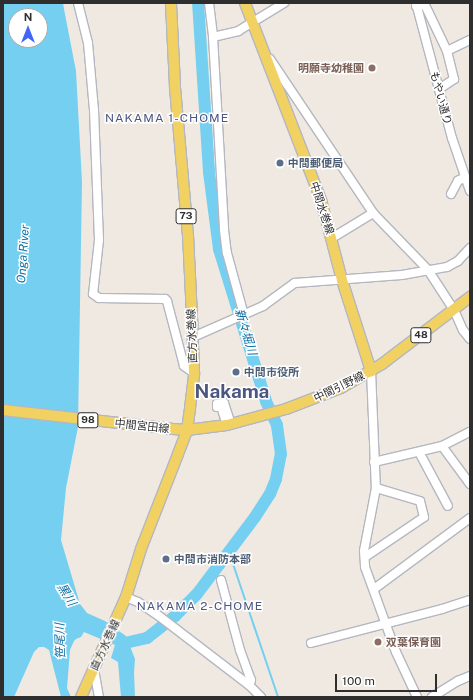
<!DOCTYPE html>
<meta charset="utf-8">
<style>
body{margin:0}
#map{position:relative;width:473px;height:700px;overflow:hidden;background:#efe9e1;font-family:"Public Sans","Noto Sans JP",sans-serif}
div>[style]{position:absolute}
.water>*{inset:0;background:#75cff0}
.stream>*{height:2px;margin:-1px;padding:0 1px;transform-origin:1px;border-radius:1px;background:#75cff0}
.river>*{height:12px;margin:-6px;padding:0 6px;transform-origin:6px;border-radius:6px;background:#75cff0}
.roads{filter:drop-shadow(1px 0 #b4b7c1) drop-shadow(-1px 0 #b4b7c1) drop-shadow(0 1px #b4b7c1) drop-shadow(0 -1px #b4b7c1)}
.minor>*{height:8px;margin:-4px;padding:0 4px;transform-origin:4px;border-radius:4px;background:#fff}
.major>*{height:10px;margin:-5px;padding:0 5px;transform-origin:5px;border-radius:5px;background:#f2d163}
.dots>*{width:11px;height:11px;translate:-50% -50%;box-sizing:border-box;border:2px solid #fff;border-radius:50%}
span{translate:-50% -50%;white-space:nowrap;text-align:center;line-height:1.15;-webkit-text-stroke:3px #fff;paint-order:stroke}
.shield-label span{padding:1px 3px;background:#fff;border:1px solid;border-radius:3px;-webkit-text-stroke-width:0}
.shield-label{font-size:10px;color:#2e2e2e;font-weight:700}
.education-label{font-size:11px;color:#785e54;font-weight:700}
.right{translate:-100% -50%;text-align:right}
.left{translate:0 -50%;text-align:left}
.street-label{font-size:11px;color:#2e2e2e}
.service-label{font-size:11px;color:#4e5e75;font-weight:700}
.neighbourhood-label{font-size:12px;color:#4d5680;letter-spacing:1px}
.water-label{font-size:12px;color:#0d6fa3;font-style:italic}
.town-label{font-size:19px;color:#4d5680;font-weight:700}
.frame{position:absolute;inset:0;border:4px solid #2e2e2e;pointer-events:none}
.north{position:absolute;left:8px;top:8px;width:40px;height:40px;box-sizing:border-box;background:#fff;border:1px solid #ababab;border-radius:50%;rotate:0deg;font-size:11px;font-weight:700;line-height:16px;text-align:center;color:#2e2e2e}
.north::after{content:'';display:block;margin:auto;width:14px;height:18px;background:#4264fb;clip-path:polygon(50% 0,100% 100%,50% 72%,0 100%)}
.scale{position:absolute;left:335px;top:674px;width:102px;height:18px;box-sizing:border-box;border:2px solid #2e2e2e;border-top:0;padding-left:5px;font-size:12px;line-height:14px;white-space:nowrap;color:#2e2e2e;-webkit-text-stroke:3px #fff;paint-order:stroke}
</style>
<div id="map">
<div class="water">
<div style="clip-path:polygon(evenodd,3px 3px,63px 3px,64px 9px,76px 71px,82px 182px,78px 427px,66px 488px,61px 540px,80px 604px,87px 613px,105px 621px,126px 636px,135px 659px,134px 673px,135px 697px,121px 697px,118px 662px,111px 658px,115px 645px,84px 632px,81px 637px,76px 639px,74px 641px,70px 650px,67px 688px,71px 697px,61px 697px,49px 650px,44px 647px,39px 647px,34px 652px,14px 697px,3px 697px,3px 3px,16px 16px,40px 16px,40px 40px,16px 40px,16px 16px)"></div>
</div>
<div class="stream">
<div style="left:228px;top:554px;width:5px;rotate:53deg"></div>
<div style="left:231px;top:558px;width:147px;rotate:71.3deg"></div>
</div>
<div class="river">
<div style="left:125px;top:643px;width:23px;rotate:-13deg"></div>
<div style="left:147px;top:638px;width:36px;rotate:-38deg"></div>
<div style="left:175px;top:616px;width:31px;rotate:-45deg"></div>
<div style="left:197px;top:594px;width:96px;rotate:-53deg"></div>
<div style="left:255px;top:517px;width:27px;rotate:-57deg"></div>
<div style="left:270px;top:494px;width:16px;rotate:-68deg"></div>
<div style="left:276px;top:479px;width:25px;rotate:-79deg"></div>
<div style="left:281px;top:454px;width:29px;rotate:-98deg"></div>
<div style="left:277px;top:425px;width:26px;rotate:-115deg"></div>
<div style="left:266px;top:401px;width:159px;rotate:-107.2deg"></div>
<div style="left:219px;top:249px;width:78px;rotate:-97.4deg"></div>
<div style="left:209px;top:172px;width:169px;rotate:-93.7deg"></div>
</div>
<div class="roads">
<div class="minor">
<div style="left:78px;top:3px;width:41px;rotate:76deg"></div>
<div style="left:88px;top:43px;width:67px;rotate:84.9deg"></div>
<div style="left:94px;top:110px;width:130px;rotate:87.8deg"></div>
<div style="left:99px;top:240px;width:54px;rotate:96.3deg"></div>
<div style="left:93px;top:294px;width:7px;rotate:34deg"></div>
<div style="left:99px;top:298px;width:66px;rotate:0.9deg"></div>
<div style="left:165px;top:299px;width:3px;rotate:45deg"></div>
<div style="left:167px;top:301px;width:67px;rotate:75.3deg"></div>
<div style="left:184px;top:366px;width:12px;rotate:35deg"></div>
<div style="left:209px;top:3px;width:34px;rotate:83deg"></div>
<div style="left:213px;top:37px;width:193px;rotate:86.7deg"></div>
<div style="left:224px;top:230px;width:23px;rotate:83deg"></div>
<div style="left:227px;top:253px;width:64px;rotate:74.7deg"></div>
<div style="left:416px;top:3px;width:140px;rotate:75.1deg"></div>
<div style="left:452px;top:138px;width:56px;rotate:71.2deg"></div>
<div style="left:416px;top:6px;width:9px;rotate:-6deg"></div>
<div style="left:425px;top:5px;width:51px;rotate:64.4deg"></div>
<div style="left:447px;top:51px;width:29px;rotate:76deg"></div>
<div style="left:454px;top:79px;width:18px;rotate:146deg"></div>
<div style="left:213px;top:37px;width:26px;rotate:-13deg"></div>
<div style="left:238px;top:31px;width:54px;rotate:-31.3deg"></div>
<div style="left:447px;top:51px;width:25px;rotate:-26deg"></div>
<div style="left:270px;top:59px;width:185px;rotate:56.2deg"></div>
<div style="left:373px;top:213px;width:79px;rotate:46deg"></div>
<div style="left:428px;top:270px;width:48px;rotate:57deg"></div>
<div style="left:454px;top:310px;width:22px;rotate:66deg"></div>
<div style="left:463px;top:330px;width:11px;rotate:52deg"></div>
<div style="left:451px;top:194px;width:15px;rotate:-62deg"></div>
<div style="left:458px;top:181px;width:8px;rotate:-30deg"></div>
<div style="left:332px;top:238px;width:48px;rotate:-31.4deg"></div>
<div style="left:193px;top:337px;width:77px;rotate:-23.9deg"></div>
<div style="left:263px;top:306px;width:39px;rotate:-36deg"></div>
<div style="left:295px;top:283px;width:107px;rotate:-4.3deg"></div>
<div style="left:402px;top:275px;width:46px;rotate:-10.1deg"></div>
<div style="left:447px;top:267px;width:13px;rotate:-29deg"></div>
<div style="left:458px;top:261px;width:18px;rotate:-47deg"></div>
<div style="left:371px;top:371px;width:117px;rotate:87.6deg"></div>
<div style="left:376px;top:488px;width:64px;rotate:100.8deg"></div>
<div style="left:364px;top:551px;width:16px;rotate:86deg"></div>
<div style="left:365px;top:567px;width:90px;rotate:70deg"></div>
<div style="left:396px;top:652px;width:50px;rotate:65deg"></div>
<div style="left:227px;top:425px;width:20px;rotate:-108deg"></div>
<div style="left:221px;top:406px;width:4px;rotate:166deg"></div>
<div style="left:217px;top:407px;width:3px;rotate:-90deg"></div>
<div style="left:217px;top:404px;width:7px;rotate:-8deg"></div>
<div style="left:224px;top:403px;width:22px;rotate:72deg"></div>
<div style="left:442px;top:446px;width:47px;rotate:53.6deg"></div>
<div style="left:419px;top:452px;width:61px;rotate:61.8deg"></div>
<div style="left:374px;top:462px;width:70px;rotate:-13.2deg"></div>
<div style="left:442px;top:446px;width:31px;rotate:-27deg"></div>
<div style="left:365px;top:557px;width:71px;rotate:-34.1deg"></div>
<div style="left:424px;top:517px;width:16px;rotate:-104deg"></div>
<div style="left:420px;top:501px;width:46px;rotate:-163.5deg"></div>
<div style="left:221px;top:580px;width:73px;rotate:74.8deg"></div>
<div style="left:240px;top:650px;width:32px;rotate:70deg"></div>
<div style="left:251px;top:680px;width:5px;rotate:112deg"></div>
<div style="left:374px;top:589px;width:119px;rotate:-36.5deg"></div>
<div style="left:126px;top:597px;width:13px;rotate:23deg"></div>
<div style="left:138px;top:602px;width:25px;rotate:34deg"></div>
<div style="left:159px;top:616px;width:113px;rotate:37.5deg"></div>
<div style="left:249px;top:685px;width:17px;rotate:45deg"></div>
<div style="left:311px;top:643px;width:135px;rotate:-14.5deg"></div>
<div style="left:442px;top:609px;width:29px;rotate:-18deg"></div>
<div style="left:94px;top:669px;width:28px;rotate:80deg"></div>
<div style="left:432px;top:697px;width:31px;rotate:-32deg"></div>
<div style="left:458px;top:681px;width:13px;rotate:-23deg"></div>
</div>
<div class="major">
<div style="left:245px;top:3px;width:211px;rotate:68.9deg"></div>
<div style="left:321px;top:200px;width:83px;rotate:75.3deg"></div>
<div style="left:342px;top:280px;width:96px;rotate:72.3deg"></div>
<div style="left:3px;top:410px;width:171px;rotate:6.4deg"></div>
<div style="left:173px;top:429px;width:14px;rotate:4deg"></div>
<div style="left:187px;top:430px;width:40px;rotate:-7.1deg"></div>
<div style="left:227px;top:425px;width:61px;rotate:-15.2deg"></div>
<div style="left:286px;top:409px;width:59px;rotate:-20.9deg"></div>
<div style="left:341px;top:388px;width:48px;rotate:-30.3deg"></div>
<div style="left:382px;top:364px;width:111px;rotate:-37.3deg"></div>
<div style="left:81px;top:697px;width:110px;rotate:-65.8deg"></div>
<div style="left:126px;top:597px;width:50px;rotate:-72.6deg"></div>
<div style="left:141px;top:549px;width:102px;rotate:-68.7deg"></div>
<div style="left:178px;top:454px;width:26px;rotate:-69deg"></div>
<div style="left:187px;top:430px;width:22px;rotate:-82deg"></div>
<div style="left:190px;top:408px;width:35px;rotate:-83deg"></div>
<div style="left:194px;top:373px;width:36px;rotate:-92deg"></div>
<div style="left:193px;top:337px;width:101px;rotate:-92.8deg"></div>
<div style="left:188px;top:236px;width:151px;rotate:-95deg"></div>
<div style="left:175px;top:86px;width:83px;rotate:-92.8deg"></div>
</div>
</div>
<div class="dots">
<div style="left:372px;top:68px;background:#8d6e63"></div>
<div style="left:280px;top:163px;background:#5c6f8a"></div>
<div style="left:236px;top:372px;background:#5c6f8a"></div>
<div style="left:166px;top:559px;background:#5c6f8a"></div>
<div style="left:378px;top:642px;background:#8d6e63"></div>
</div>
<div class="shield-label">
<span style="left:186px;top:216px">73</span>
<span style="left:421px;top:335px">48</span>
<span style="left:88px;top:420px">98</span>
</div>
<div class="education-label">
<span class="right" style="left:364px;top:68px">明願寺幼稚園</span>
<span class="left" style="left:386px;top:642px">双葉保育園</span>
</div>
<div class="street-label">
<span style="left:441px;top:98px;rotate:75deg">もやい通り</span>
<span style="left:322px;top:208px;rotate:72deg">中間水巻線</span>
<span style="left:192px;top:336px;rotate:-92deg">直方水巻線</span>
<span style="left:339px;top:387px;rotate:-26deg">中間引野線</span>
<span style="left:142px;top:426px;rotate:6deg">中間宮田線</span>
<span style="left:105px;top:645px;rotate:-65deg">直方水巻線</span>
</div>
<div class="service-label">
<span class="left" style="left:288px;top:163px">中間郵便局</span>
<span class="left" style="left:244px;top:372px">中間市役所</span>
<span class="left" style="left:174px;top:559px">中間市消防本部</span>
</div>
<div class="neighbourhood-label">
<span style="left:167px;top:119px">NAKAMA 1-CHOME</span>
<span style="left:200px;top:607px">NAKAMA 2-CHOME</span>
</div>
<div class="water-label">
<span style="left:24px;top:254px;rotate:-86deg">Onga River</span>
<span style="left:245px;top:332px;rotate:73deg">新々堀川</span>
<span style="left:66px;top:595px;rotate:58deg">黒川</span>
<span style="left:61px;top:641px;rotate:-92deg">笹尾川</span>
</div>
<div class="town-label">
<span style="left:232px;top:392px">Nakama</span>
</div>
<div class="frame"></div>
<div class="north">N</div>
<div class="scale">100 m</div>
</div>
